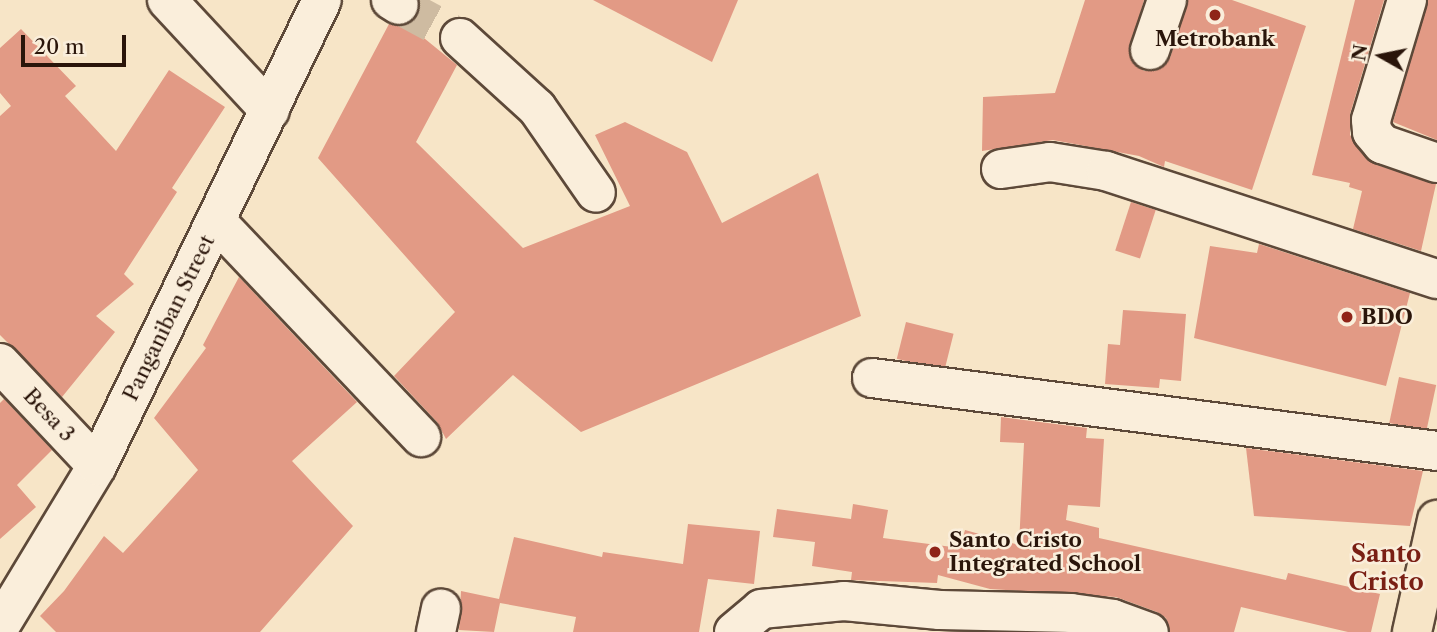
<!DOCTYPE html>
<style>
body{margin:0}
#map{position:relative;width:1437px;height:632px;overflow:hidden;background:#f7e5c7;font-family:"Libre Caslon Text",serif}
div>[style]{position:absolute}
.building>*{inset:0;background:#e29a85;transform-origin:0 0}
.minor-tunnel>*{height:38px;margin-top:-19px;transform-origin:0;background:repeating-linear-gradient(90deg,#cebba1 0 38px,transparent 0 57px)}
.roads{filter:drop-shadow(2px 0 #5d4939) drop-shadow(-2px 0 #5d4939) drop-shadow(0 2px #5d4939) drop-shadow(0 -2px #5d4939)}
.minor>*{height:38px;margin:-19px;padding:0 19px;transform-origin:19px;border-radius:19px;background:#faeedb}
.major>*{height:38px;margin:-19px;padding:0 19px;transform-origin:19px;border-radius:19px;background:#f7e5c7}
.dots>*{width:19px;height:19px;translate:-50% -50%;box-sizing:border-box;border:4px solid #faeedb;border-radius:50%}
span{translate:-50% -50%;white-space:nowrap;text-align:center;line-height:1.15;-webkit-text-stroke:5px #faeedb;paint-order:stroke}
.poi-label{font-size:21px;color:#2a150a;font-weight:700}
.left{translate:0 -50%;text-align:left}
.street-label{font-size:21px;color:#2a150a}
.quarter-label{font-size:24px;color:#7a1f14;font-weight:700}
.north{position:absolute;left:1346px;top:21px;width:70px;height:70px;-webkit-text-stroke:5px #faeedb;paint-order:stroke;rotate:279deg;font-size:19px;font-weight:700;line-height:28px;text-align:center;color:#2a150a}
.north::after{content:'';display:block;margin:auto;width:24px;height:32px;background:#2a150a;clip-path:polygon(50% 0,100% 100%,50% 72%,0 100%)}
.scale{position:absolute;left:21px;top:35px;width:105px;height:32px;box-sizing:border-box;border:4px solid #2a150a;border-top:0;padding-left:9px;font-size:21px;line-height:24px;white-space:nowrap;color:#2a150a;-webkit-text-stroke:5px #faeedb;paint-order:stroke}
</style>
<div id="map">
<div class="building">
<div style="clip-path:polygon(593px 0,738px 0,712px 62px)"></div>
<div style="clip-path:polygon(1085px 0,1144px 0,1129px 54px,1144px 71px,1155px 71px,1170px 58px,1188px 0,1232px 0,1306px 26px,1252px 190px,1165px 161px,1164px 167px,1139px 156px,1053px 140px,982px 151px,983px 97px,1055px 93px)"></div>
<div style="clip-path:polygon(1355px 0,1384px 0,1350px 114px,1350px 135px,1374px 164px,1436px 184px,1421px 251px,1353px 229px,1362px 191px,1349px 187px,1350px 183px,1312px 175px)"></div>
<div style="clip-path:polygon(1428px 0,1437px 0,1437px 140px,1393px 122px)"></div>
<div style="clip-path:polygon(389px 24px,408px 25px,457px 65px,416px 142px,523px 248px,630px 206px,595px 135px,625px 122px,687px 152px,722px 223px,818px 173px,861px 316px,581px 432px,513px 375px,446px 439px,437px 422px,394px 376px,455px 312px,318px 158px)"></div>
<div style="clip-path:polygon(21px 29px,76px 86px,65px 96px,116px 151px,169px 70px,225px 107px,172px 188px,177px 192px,124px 274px,134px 284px,96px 316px,115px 332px,62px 397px,0 335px,0 116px,11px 106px,0 93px,0 48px)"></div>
<div style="left:1131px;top:202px;width:26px;height:51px;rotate:18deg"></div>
<div style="clip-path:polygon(1259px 244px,1410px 293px,1386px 386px,1194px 338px,1210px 246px,1257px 253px)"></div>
<div style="clip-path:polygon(239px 277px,357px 402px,292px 461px,353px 526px,260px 632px,56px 632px,40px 616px,64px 591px,104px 536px,123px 553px,198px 470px,154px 418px,206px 348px,203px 345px)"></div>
<div style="clip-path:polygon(1123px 310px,1186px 314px,1181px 381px,1160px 379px,1159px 388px,1105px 384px,1108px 344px,1120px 345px)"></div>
<div style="left:906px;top:322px;width:49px;height:38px;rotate:14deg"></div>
<div style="left:1399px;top:377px;width:38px;height:47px;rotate:12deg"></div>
<div style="clip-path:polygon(4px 399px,52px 450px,17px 485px,36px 507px,0 539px,0 403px)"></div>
<div style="clip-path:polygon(1001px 417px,1087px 428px,1086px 438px,1104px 439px,1100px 507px,1068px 505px,1066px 520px,1099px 528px,1099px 538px,1286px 580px,1288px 573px,1380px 594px,1371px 632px,1348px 632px,1241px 607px,1234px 632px,1170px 632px,1166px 618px,1157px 612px,1116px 597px,990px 589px,938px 575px,937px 583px,851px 580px,852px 572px,812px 566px,815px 542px,773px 537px,777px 509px,851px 519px,853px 504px,888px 510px,883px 538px,960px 548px,965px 530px,1019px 545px,1024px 443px,1000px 442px)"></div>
<div style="clip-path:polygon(1246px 448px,1423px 471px,1410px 526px,1254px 516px)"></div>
<div style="clip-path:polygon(688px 524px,760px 531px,754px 584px,708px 579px,699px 632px,573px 632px,576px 617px,500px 603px,494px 632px,459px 630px,461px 591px,499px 599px,514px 537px,602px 557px,603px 552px,683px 564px)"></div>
</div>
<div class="minor-tunnel">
<div style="left:399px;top:5px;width:69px;rotate:28.4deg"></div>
</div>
<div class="roads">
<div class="minor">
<div style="left:167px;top:0;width:151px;rotate:47.1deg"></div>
<div style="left:391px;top:0;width:9px;rotate:32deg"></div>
<div style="left:1407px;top:0;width:125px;rotate:106.7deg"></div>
<div style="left:1371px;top:120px;width:12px;rotate:85deg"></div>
<div style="left:1372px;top:132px;width:16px;rotate:50deg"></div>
<div style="left:1382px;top:144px;width:58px;rotate:19.1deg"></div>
<div style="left:460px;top:38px;width:104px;rotate:42.3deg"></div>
<div style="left:537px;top:108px;width:103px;rotate:55.2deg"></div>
<div style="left:1150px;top:50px;width:53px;rotate:-71.2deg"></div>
<div style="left:1001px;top:169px;width:49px;rotate:-8.1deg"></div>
<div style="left:1050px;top:162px;width:57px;rotate:9.1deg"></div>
<div style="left:1106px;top:171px;width:348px;rotate:18.1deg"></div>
<div style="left:216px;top:221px;width:298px;rotate:46.5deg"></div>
<div style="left:0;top:363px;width:141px;rotate:46.7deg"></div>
<div style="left:872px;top:378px;width:570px;rotate:7.36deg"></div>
<div style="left:0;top:626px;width:187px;rotate:-58.8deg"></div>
<div style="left:97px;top:466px;width:517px;rotate:-64.23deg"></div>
<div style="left:436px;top:632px;width:24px;rotate:-78deg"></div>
<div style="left:734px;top:632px;width:35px;rotate:-40deg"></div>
<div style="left:761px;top:609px;width:83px;rotate:-5.5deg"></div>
<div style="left:844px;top:601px;width:96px;rotate:5.4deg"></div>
<div style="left:940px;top:610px;width:131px;rotate:1.3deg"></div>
<div style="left:1071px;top:613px;width:42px;rotate:8.1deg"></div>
<div style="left:1113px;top:619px;width:38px;rotate:20deg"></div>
</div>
<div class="major">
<div style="left:1412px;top:632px;width:115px;rotate:-77.4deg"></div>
</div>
</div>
<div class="dots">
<div style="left:1215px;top:15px;background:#8f2418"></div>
<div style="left:1347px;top:317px;background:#8f2418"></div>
<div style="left:935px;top:552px;background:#8f2418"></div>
</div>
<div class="poi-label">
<span style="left:1215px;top:39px">Metrobank</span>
<span class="left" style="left:1361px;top:317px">BDO</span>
<span class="left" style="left:949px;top:552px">Santo Cristo<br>Integrated School</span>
</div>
<div class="street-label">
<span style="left:169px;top:318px;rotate:-64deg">Panganiban Street</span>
<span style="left:49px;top:415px;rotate:47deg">Besa 3</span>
</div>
<div class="quarter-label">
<span style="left:1386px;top:568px">Santo<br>Cristo</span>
</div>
<div class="north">N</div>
<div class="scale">20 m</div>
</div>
